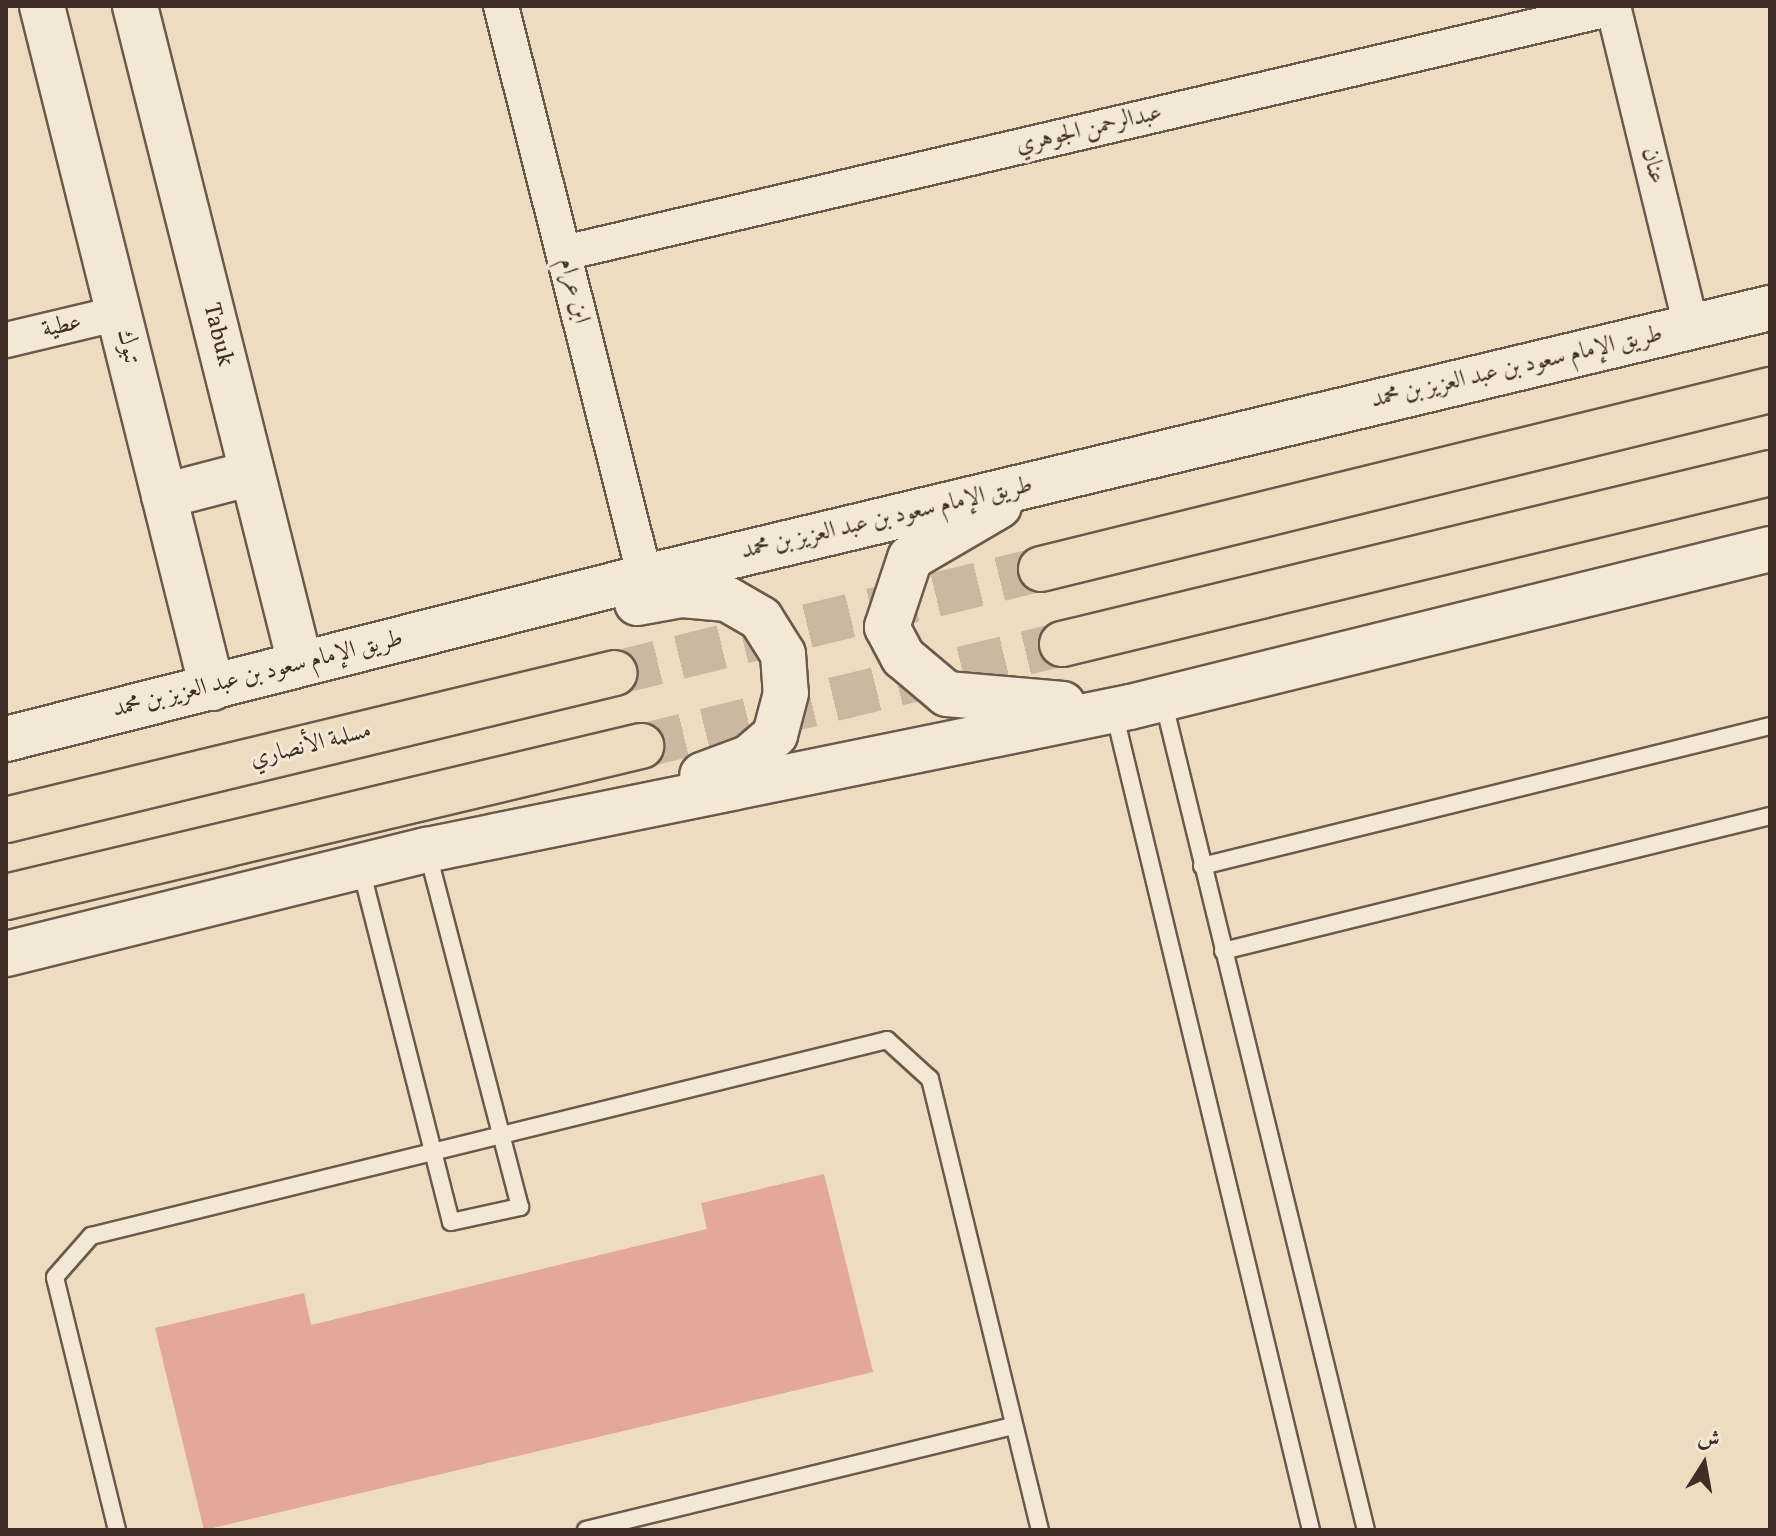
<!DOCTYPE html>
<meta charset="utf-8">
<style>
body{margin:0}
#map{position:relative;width:1776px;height:1536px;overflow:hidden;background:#eddcbf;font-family:Vollkorn,Amiri,serif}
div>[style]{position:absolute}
.building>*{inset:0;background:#e3a898}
.primary-tunnel>*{height:44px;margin-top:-22px;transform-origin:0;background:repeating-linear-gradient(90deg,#cab9a0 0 44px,transparent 0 66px)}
.roads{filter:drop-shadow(2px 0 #6a5a4c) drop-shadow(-2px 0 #6a5a4c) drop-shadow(0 2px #6a5a4c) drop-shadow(0 -2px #6a5a4c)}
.lane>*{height:16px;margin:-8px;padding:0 8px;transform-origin:8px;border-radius:8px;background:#f3e8d5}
.street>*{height:34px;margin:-17px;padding:0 17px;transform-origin:17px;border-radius:17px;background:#f3e8d5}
.secondary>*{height:44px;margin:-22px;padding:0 22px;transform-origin:22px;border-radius:22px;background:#f3e8d5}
.primary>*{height:44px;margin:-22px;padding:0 22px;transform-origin:22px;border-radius:22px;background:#eddcbf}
span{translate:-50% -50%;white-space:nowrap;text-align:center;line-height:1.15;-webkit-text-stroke:6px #f3e8d5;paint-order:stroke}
.street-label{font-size:24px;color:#3e2e25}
.frame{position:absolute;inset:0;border:8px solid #3e2e25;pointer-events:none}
.north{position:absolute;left:1664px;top:1424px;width:80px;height:80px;-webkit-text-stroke:6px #f3e8d5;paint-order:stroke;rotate:11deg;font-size:22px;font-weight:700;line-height:32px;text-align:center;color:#3e2e25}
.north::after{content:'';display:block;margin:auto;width:28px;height:36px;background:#3e2e25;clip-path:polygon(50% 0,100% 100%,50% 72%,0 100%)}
</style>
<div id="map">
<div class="building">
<div style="clip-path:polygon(824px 1174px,873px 1372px,204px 1530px,155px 1328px,304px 1293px,311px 1325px,707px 1229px,701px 1203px)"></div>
</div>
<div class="primary-tunnel">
<div style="left:615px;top:673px;width:439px;rotate:-13.7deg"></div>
<div style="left:641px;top:746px;width:433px;rotate:-13.6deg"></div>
</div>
<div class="roads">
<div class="lane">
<div style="left:1163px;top:700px;width:854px;rotate:76.26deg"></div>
<div style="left:1114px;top:712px;width:841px;rotate:76.46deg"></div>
<div style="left:1202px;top:866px;width:585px;rotate:-13.85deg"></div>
<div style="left:361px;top:869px;width:364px;rotate:75.7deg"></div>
<div style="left:451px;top:1222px;width:71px;rotate:-12.3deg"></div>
<div style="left:520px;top:1207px;width:369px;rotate:-104.6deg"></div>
<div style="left:1223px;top:951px;width:563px;rotate:-13.86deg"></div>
<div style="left:117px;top:1530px;width:260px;rotate:-103.8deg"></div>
<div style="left:55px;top:1277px;width:55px;rotate:-48.7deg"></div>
<div style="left:91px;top:1236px;width:820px;rotate:-13.83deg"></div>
<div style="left:887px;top:1040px;width:58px;rotate:42.2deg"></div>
<div style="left:930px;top:1079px;width:464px;rotate:76.3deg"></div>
<div style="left:586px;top:1530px;width:440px;rotate:-13.7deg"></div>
</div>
<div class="street">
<div style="left:501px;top:6px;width:589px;rotate:75.85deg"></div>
<div style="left:1613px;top:6px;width:330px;rotate:76.3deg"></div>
<div style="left:564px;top:253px;width:1077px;rotate:-13.15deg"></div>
<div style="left:6px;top:340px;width:116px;rotate:-13.4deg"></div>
</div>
<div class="secondary">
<div style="left:42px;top:6px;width:703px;rotate:76deg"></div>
<div style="left:135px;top:6px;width:677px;rotate:75.9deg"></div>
<div style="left:164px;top:496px;width:91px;rotate:-14.6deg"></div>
<div style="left:999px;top:506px;width:103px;rotate:149.7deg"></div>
<div style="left:910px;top:558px;width:73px;rotate:108.4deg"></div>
<div style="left:887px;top:627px;width:34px;rotate:62deg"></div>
<div style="left:903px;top:657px;width:57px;rotate:40.1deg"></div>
<div style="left:947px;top:694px;width:116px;rotate:4.9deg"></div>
<div style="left:637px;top:603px;width:46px;rotate:-10.1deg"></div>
<div style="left:682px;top:595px;width:45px;rotate:5.1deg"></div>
<div style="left:727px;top:599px;width:39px;rotate:30deg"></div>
<div style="left:761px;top:619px;width:41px;rotate:57.8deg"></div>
<div style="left:783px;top:654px;width:39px;rotate:86deg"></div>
<div style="left:786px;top:693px;width:43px;rotate:104.7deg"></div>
<div style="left:775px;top:735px;width:33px;rotate:139deg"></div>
<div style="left:750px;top:757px;width:51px;rotate:159.4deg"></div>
<div style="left:6px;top:739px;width:659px;rotate:-14.23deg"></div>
<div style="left:645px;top:577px;width:1157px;rotate:-13.45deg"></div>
<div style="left:6px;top:954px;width:434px;rotate:-13.9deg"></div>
<div style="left:427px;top:850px;width:717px;rotate:-11.5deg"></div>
<div style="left:1130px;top:707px;width:659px;rotate:-13.87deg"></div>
</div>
<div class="primary">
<div style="left:1041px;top:569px;width:751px;rotate:-13.8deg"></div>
<div style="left:1062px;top:644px;width:728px;rotate:-13.58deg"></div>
<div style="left:6px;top:820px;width:626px;rotate:-13.57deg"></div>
<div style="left:6px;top:897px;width:653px;rotate:-13.38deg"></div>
</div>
</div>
<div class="street-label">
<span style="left:1089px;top:130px;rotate:-13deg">عبدالرحمن الجوهري</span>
<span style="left:1652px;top:166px;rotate:76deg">عنان</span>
<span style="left:573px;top:291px;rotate:76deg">ابن عرام</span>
<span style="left:62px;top:327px;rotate:-13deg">عطية</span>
<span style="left:217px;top:335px;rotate:76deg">Tabuk</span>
<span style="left:127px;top:347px;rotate:76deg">تبوك</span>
<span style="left:1517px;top:368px;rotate:-13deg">طريق الإمام سعود بن عبد العزيز بن محمد</span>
<span style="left:887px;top:519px;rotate:-13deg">طريق الإمام سعود بن عبد العزيز بن محمد</span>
<span style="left:258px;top:675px;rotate:-14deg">طريق الإمام سعود بن عبد العزيز بن محمد</span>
<span style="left:311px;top:746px;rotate:-14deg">مسلمة الأنصاري</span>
</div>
<div class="frame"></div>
<div class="north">ش</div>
</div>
